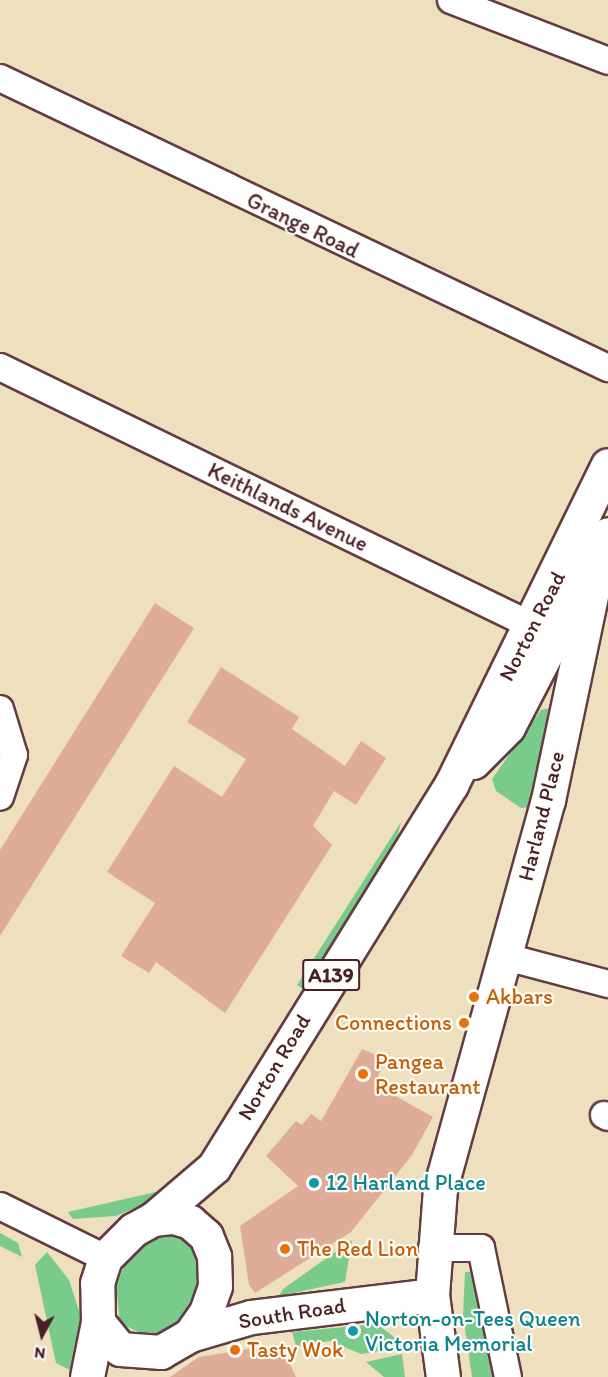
<!DOCTYPE html>
<style>
body{margin:0}
#map{position:relative;width:608px;height:1377px;overflow:hidden;background:#eee0bf;font-family:Itim,sans-serif}
div>[style]{position:absolute}
.green>*{inset:0;background:#7aca8b}
.building>*{inset:0;background:#dfac97}
.roads{filter:drop-shadow(2px 0 #633c41) drop-shadow(-2px 0 #633c41) drop-shadow(0 2px #633c41) drop-shadow(0 -2px #633c41)}
.street>*{height:26px;margin:-13px;padding:0 13px;transform-origin:13px;border-radius:13px;background:#fff}
.secondary>*{height:33px;margin:-16.5px;padding:0 16.5px;transform-origin:16.5px;border-radius:16.5px;background:#fff}
.primary>*{height:33px;margin:-16.5px;padding:0 16.5px;transform-origin:16.5px;border-radius:16.5px;background:#fff}
.dots>*{width:16px;height:16px;translate:-50% -50%;box-sizing:border-box;border:3px solid #fdfcf7;border-radius:50%}
span{translate:-50% -50%;white-space:nowrap;text-align:center;line-height:1.15;-webkit-text-stroke:4.5px #fdfcf7;paint-order:stroke}
.shield-label span{padding:2px 4px;background:#fdfcf7;border:2px solid;border-radius:4px;-webkit-text-stroke-width:0}
.shield-label{font-size:21px;color:#4a1f2b;font-weight:700}
.street-label{font-size:22px;color:#4a1f2b}
.food-label{font-size:22px;color:#c56008}
.left{translate:0 -50%;text-align:left}
.right{translate:-100% -50%;text-align:right}
.culture-label{font-size:22px;color:#0d838f}
.north{position:absolute;left:12px;top:1305px;width:60px;height:60px;-webkit-text-stroke:4px #fdfcf7;paint-order:stroke;rotate:187deg;font-size:16px;font-weight:700;line-height:24px;text-align:center;color:#4a1f2b}
.north::after{content:'';display:block;margin:auto;width:21px;height:27px;background:#4a1f2b;clip-path:polygon(50% 0,100% 100%,50% 72%,0 100%)}
</style>
<div id="map">
<div class="green">
<div style="clip-path:polygon(550px 708px,530px 807px,521px 808px,496px 791px,492px 779px,541px 710px)"></div>
<div style="clip-path:polygon(401px 822px,397px 838px,303px 989px,297px 985px)"></div>
<div style="clip-path:polygon(160px 1191px,154px 1200px,116px 1216px,73px 1219px,68px 1212px)"></div>
<div style="clip-path:polygon(0 1233px,18px 1243px,22px 1257px,0 1246px)"></div>
<div style="clip-path:polygon(162px 1233px,181px 1236px,194px 1247px,200px 1264px,198px 1288px,177px 1324px,148px 1337px,120px 1323px,116px 1286px,131px 1250px)"></div>
<div style="clip-path:polygon(352px 1240px,345px 1282px,279px 1296px,283px 1289px)"></div>
<div style="clip-path:polygon(47px 1252px,69px 1280px,83px 1323px,74px 1372px,56px 1363px,35px 1265px)"></div>
<div style="clip-path:polygon(465px 1272px,477px 1272px,502px 1377px,472px 1377px,463px 1315px)"></div>
<div style="clip-path:polygon(377px 1324px,407px 1347px,361px 1354px,330px 1341px,296px 1346px,292px 1332px)"></div>
<div style="clip-path:polygon(402px 1354px,405px 1377px,384px 1377px,366px 1362px)"></div>
</div>
<div class="building">
<div style="clip-path:polygon(155px 603px,194px 628px,0 936px,0 850px)"></div>
<div style="clip-path:polygon(221px 667px,299px 717px,292px 729px,345px 766px,361px 741px,386px 758px,356px 805px,334px 791px,313px 826px,332px 845px,225px 1013px,156px 962px,149px 973px,121px 956px,155px 903px,107px 872px,174px 766px,222px 797px,246px 759px,187px 722px)"></div>
<div style="clip-path:polygon(362px 1049px,386px 1059px,374px 1084px,433px 1117px,412px 1155px,351px 1232px,255px 1293px,249px 1285px,240px 1226px,298px 1186px,266px 1156px,296px 1121px,302px 1125px,311px 1114px,321px 1121px)"></div>
<div style="clip-path:polygon(266px 1346px,270px 1356px,283px 1349px,296px 1377px,170px 1377px,199px 1357px)"></div>
</div>
<div class="roads">
<div class="street">
<div style="left:451px;top:0;width:168px;rotate:21.2deg"></div>
<div style="left:0;top:78px;width:674px;rotate:25.5deg"></div>
<div style="left:0;top:367px;width:606px;rotate:25.93deg"></div>
<div style="left:0;top:709px;width:48px;rotate:73.1deg"></div>
<div style="left:14px;top:755px;width:44px;rotate:108.4deg"></div>
<div style="left:506px;top:957px;width:106px;rotate:14.8deg"></div>
<div style="left:604px;top:1115px;width:4px;rotate:27deg"></div>
<div style="left:0;top:1206px;width:117px;rotate:26.3deg"></div>
<div style="left:432px;top:1248px;width:49px"></div>
<div style="left:481px;top:1248px;width:132px;rotate:78.2deg"></div>
</div>
<div class="secondary">
<div style="left:190px;top:1335px;width:64px;rotate:-16.4deg"></div>
<div style="left:251px;top:1317px;width:182px;rotate:-6.9deg"></div>
<div style="left:443px;top:1377px;width:83px;rotate:-97.6deg"></div>
<div style="left:432px;top:1295px;width:106px;rotate:-85.7deg"></div>
<div style="left:440px;top:1189px;width:404px;rotate:-74.5deg"></div>
<div style="left:548px;top:800px;width:233px;rotate:-78.1deg"></div>
</div>
<div class="primary">
<div style="left:473px;top:762px;width:49px;rotate:-45deg"></div>
<div style="left:508px;top:727px;width:217px;rotate:-62.6deg"></div>
<div style="left:173px;top:1217px;width:18px;rotate:16deg"></div>
<div style="left:190px;top:1222px;width:21px;rotate:41deg"></div>
<div style="left:206px;top:1236px;width:22px;rotate:68deg"></div>
<div style="left:214px;top:1256px;width:30px;rotate:88deg"></div>
<div style="left:215px;top:1286px;width:28px;rotate:109deg"></div>
<div style="left:206px;top:1312px;width:28px;rotate:125deg"></div>
<div style="left:190px;top:1335px;width:34px;rotate:150deg"></div>
<div style="left:161px;top:1352px;width:41px;rotate:-175.8deg"></div>
<div style="left:120px;top:1349px;width:35px;rotate:-129deg"></div>
<div style="left:98px;top:1322px;width:39px;rotate:-91deg"></div>
<div style="left:97px;top:1283px;width:26px;rotate:-72deg"></div>
<div style="left:105px;top:1258px;width:40px;rotate:-45deg"></div>
<div style="left:133px;top:1230px;width:23px;rotate:-29deg"></div>
<div style="left:153px;top:1219px;width:20px;rotate:-6deg"></div>
<div style="left:153px;top:1219px;width:80px;rotate:-40.4deg"></div>
<div style="left:214px;top:1167px;width:450px;rotate:-58.2deg"></div>
<div style="left:451px;top:785px;width:356px;rotate:-63.9deg"></div>
<div style="left:87px;top:1377px;width:56px;rotate:-78.7deg"></div>
</div>
</div>
<div class="dots">
<div style="left:474px;top:997px;background:#e8710a"></div>
<div style="left:464px;top:1023px;background:#e8710a"></div>
<div style="left:363px;top:1074px;background:#e8710a"></div>
<div style="left:314px;top:1183px;background:#0f9aa8"></div>
<div style="left:285px;top:1249px;background:#e8710a"></div>
<div style="left:353px;top:1331px;background:#0f9aa8"></div>
<div style="left:235px;top:1350px;background:#e8710a"></div>
</div>
<div class="shield-label">
<span style="left:331px;top:975px">A139</span>
</div>
<div class="street-label">
<span style="left:303px;top:225px;rotate:26deg">Grange Road</span>
<span style="left:288px;top:507px;rotate:26deg">Keithlands Avenue</span>
<span style="left:532px;top:626px;rotate:-63deg">Norton Road</span>
<span style="left:541px;top:816px;rotate:-76deg">Harland Place</span>
<span style="left:274px;top:1067px;rotate:-59deg">Norton Road</span>
<span style="left:292px;top:1313px;rotate:-9deg">South Road</span>
</div>
<div class="food-label">
<span class="left" style="left:486px;top:997px">Akbars</span>
<span class="right" style="left:452px;top:1023px">Connections</span>
<span class="left" style="left:375px;top:1074px">Pangea<br>Restaurant</span>
<span class="left" style="left:297px;top:1249px">The Red Lion</span>
<span class="left" style="left:247px;top:1350px">Tasty Wok</span>
</div>
<div class="culture-label">
<span class="left" style="left:326px;top:1183px">12 Harland Place</span>
<span class="left" style="left:365px;top:1331px">Norton-on-Tees Queen<br>Victoria Memorial</span>
</div>
<div class="north">N</div>
</div>
